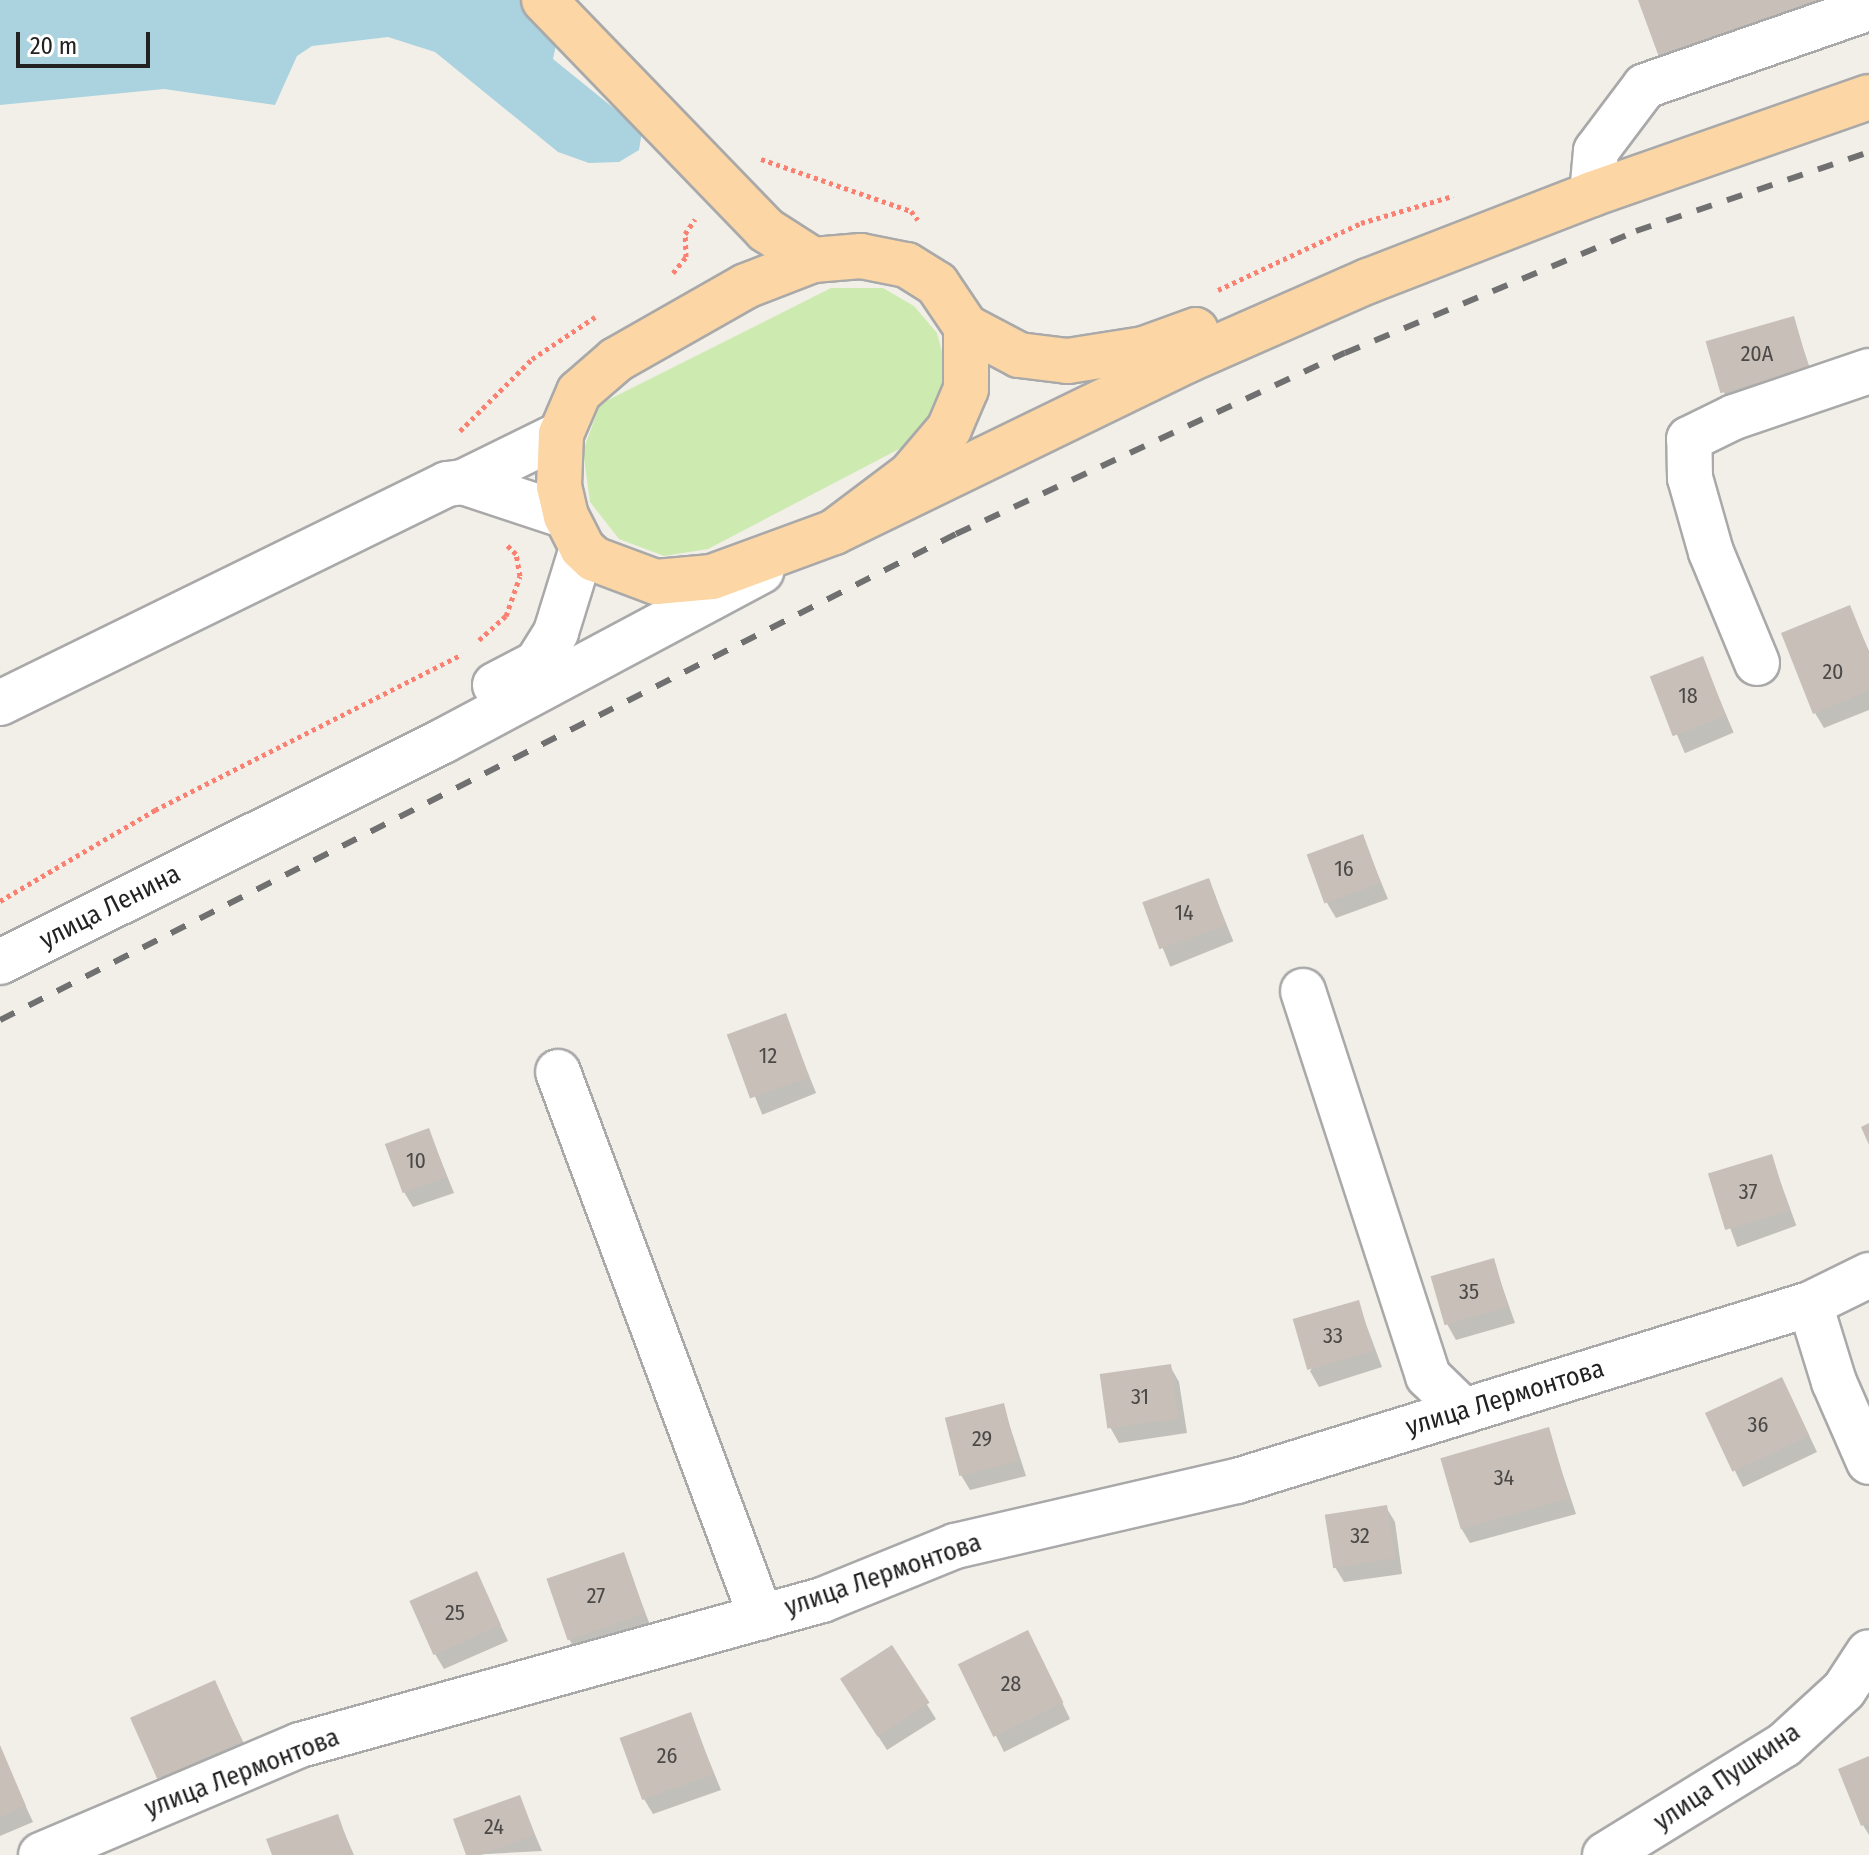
<!DOCTYPE html>
<meta charset="utf-8">
<style>
body{margin:0}
#map{position:relative;width:1869px;height:1855px;overflow:hidden;background:#f2efe9;font-family:"Fira Sans Condensed",sans-serif}
div>[style]{position:absolute}
.grass>*{inset:0;background:#cdebb0}
.water>*{inset:0;background:#aad3df}
.shadow>*{inset:0;background:#0003;transform-origin:0 0}
.building>*{inset:0;background:#c7bfb8;transform-origin:0 0}
.path>*{height:5px;margin-top:-2.5px;transform-origin:0;background:repeating-linear-gradient(90deg,#fa8072 0 4px,transparent 0 8px)}
.roads{filter:drop-shadow(2px 0 #a9a9a9) drop-shadow(-2px 0 #a9a9a9) drop-shadow(0 2px #a9a9a9) drop-shadow(0 -2px #a9a9a9)}
.minor>*{height:44px;margin:-22px;padding:0 22px;transform-origin:22px;border-radius:22px;background:#fff}
.major>*{height:44px;margin:-22px;padding:0 22px;transform-origin:22px;border-radius:22px;background:#fcd6a4}
.rail>*{height:6px;margin-top:-3px;transform-origin:0;background:repeating-linear-gradient(90deg,#707070 0 16px,transparent 0 32px)}
span{translate:-50% -50%;white-space:nowrap;text-align:center;line-height:1.15;-webkit-text-stroke:6px #fff;paint-order:stroke}
.number-label{font-size:22px;color:#4b4948}
.number-label span{-webkit-text-stroke-width:0}
.street-label{font-size:26px;color:#222}
.scale{position:absolute;left:16px;top:32px;width:134px;height:36px;box-sizing:border-box;border:4px solid #222;border-top:0;padding-left:10px;font-size:24px;line-height:28px;white-space:nowrap;color:#222;-webkit-text-stroke:6px #fff;paint-order:stroke}
</style>
<div id="map">
<div class="grass">
<div style="clip-path:polygon(831px 288px,883px 288px,914px 306px,937px 333px,946px 367px,946px 400px,930px 426px,903px 447px,708px 549px,664px 556px,619px 539px,590px 502px,583px 451px,600px 404px)"></div>
</div>
<div class="water">
<div style="clip-path:polygon(0 0,572px 0,564px 7px,553px 59px,642px 131px,639px 150px,619px 162px,589px 163px,558px 152px,435px 52px,388px 37px,312px 46px,297px 56px,275px 105px,164px 89px,0 105px)"></div>
</div>
<div class="shadow">
<div style="left:1793px;top:319px;width:69px;height:89px;rotate:71deg"></div>
<div style="clip-path:polygon(1849px 608px,1869px 651px,1869px 710px,1824px 728px,1815px 713px)"></div>
<div style="left:1702px;top:658px;width:81px;height:53px;rotate:67deg"></div>
<div style="clip-path:polygon(1362px 836px,1388px 899px,1336px 918px,1327px 903px)"></div>
<div style="left:1209px;top:881px;width:65px;height:68px;rotate:68deg"></div>
<div style="left:785px;top:1016px;width:83px;height:58px;rotate:68deg"></div>
<div style="clip-path:polygon(429px 1131px,454px 1193px,413px 1207px,404px 1192px)"></div>
<div style="left:1771px;top:1156px;width:74px;height:63px;rotate:70deg"></div>
<div style="clip-path:polygon(1493px 1260px,1515px 1323px,1456px 1340px,1447px 1324px)"></div>
<div style="clip-path:polygon(1358px 1303px,1382px 1367px,1319px 1387px,1310px 1371px)"></div>
<div style="clip-path:polygon(1170px 1366px,1179px 1382px,1187px 1433px,1119px 1443px,1110px 1427px)"></div>
<div style="clip-path:polygon(1790px 1395px,1817px 1452px,1743px 1487px,1735px 1471px)"></div>
<div style="clip-path:polygon(1003px 1405px,1026px 1476px,970px 1490px,961px 1475px)"></div>
<div style="clip-path:polygon(1548px 1430px,1576px 1514px,1470px 1543px,1461px 1528px)"></div>
<div style="clip-path:polygon(1386px 1507px,1395px 1522px,1402px 1574px,1344px 1582px,1335px 1567px)"></div>
<div style="clip-path:polygon(623px 1555px,652px 1630px,578px 1655px,569px 1639px)"></div>
<div style="clip-path:polygon(476px 1573px,508px 1641px,444px 1669px,435px 1654px)"></div>
<div style="clip-path:polygon(891px 1647px,936px 1719px,887px 1750px,851px 1694px)"></div>
<div style="clip-path:polygon(1036px 1648px,1070px 1719px,1004px 1752px,961px 1665px)"></div>
<div style="left:214px;top:1682px;width:83px;height:89px;rotate:64deg"></div>
<div style="clip-path:polygon(690px 1714px,721px 1790px,653px 1814px,644px 1799px)"></div>
<div style="clip-path:polygon(0 1751px,33px 1822px,0 1836px)"></div>
<div style="clip-path:polygon(1869px 1758px,1869px 1835px,1863px 1825px)"></div>
<div style="clip-path:polygon(519px 1797px,542px 1851px,468px 1855px)"></div>
<div style="clip-path:polygon(337px 1816px,354px 1855px,274px 1855px)"></div>
</div>
<div class="building">
<div style="clip-path:polygon(1638px 0,1846px 0,1663px 68px)"></div>
<div style="left:1794px;top:316px;width:54px;height:92px;rotate:74deg"></div>
<div style="clip-path:polygon(1850px 605px,1869px 652px,1869px 691px,1813px 714px,1781px 633px)"></div>
<div style="left:1703px;top:656px;width:64px;height:57px;rotate:69deg"></div>
<div style="left:1363px;top:834px;width:52px;height:60px;rotate:70deg"></div>
<div style="left:1209px;top:878px;width:50px;height:71px;rotate:70deg"></div>
<div style="left:786px;top:1013px;width:68px;height:63px;rotate:70deg"></div>
<div style="clip-path:polygon(1869px 1123px,1869px 1145px,1861px 1127px)"></div>
<div style="left:429px;top:1128px;width:52px;height:47px;rotate:70deg"></div>
<div style="left:1772px;top:1154px;width:59px;height:67px;rotate:73deg"></div>
<div style="left:1494px;top:1258px;width:51px;height:66px;rotate:74deg"></div>
<div style="left:1359px;top:1300px;width:53px;height:69px;rotate:74deg"></div>
<div style="left:1171px;top:1364px;width:55px;height:72px;rotate:82deg"></div>
<div style="left:1782px;top:1377px;width:65px;height:85px;rotate:65deg"></div>
<div style="left:1004px;top:1403px;width:60px;height:61px;rotate:76deg"></div>
<div style="left:1549px;top:1427px;width:74px;height:113px;rotate:74deg"></div>
<div style="left:1387px;top:1505px;width:54px;height:63px;rotate:81deg"></div>
<div style="left:624px;top:1552px;width:65px;height:82px;rotate:71deg"></div>
<div style="left:477px;top:1571px;width:59px;height:74px;rotate:66deg"></div>
<div style="left:1028px;top:1630px;width:81px;height:78px;rotate:64deg"></div>
<div style="left:892px;top:1645px;width:69px;height:62px;rotate:57deg"></div>
<div style="left:215px;top:1680px;width:67px;height:93px;rotate:66deg"></div>
<div style="left:691px;top:1712px;width:66px;height:76px;rotate:70deg"></div>
<div style="clip-path:polygon(0 1745px,26px 1806px,0 1817px)"></div>
<div style="clip-path:polygon(1869px 1756px,1869px 1823px,1861px 1826px,1838px 1769px)"></div>
<div style="clip-path:polygon(520px 1795px,535px 1835px,481px 1855px,466px 1855px,453px 1819px)"></div>
<div style="clip-path:polygon(338px 1814px,352px 1855px,272px 1855px,266px 1839px)"></div>
</div>
<div class="path">
<div style="left:761px;top:159px;width:159px;rotate:19.1deg"></div>
<div style="left:911px;top:211px;width:11px;rotate:52deg"></div>
<div style="left:673px;top:273px;width:21px;rotate:-51deg"></div>
<div style="left:686px;top:257px;width:23px;rotate:-92deg"></div>
<div style="left:685px;top:234px;width:18px;rotate:-56deg"></div>
<div style="left:1218px;top:290px;width:158px;rotate:-25.1deg"></div>
<div style="left:1361px;top:223px;width:96px;rotate:-16.4deg"></div>
<div style="left:460px;top:431px;width:102px;rotate:-45deg"></div>
<div style="left:532px;top:359px;width:76px;rotate:-33.7deg"></div>
<div style="left:479px;top:640px;width:36px;rotate:-42deg"></div>
<div style="left:506px;top:616px;width:42px;rotate:-70.7deg"></div>
<div style="left:520px;top:576px;width:22px;rotate:-100deg"></div>
<div style="left:516px;top:554px;width:13px;rotate:-135deg"></div>
<div style="left:0;top:901px;width:180px;rotate:-30.4deg"></div>
<div style="left:155px;top:810px;width:344px;rotate:-26.9deg"></div>
</div>
<div class="roads">
<div class="minor">
<div style="left:1592px;top:194px;width:43px;rotate:-84.7deg"></div>
<div style="left:1596px;top:151px;width:81px;rotate:-53deg"></div>
<div style="left:1645px;top:86px;width:237px;rotate:-19.2deg"></div>
<div style="left:463px;top:482px;width:108px;rotate:18.3deg"></div>
<div style="left:1757px;top:663px;width:120px;rotate:-112.5deg"></div>
<div style="left:1711px;top:552px;width:77px;rotate:-105.8deg"></div>
<div style="left:1690px;top:478px;width:39px;rotate:-91deg"></div>
<div style="left:1689px;top:439px;width:50px;rotate:-26.1deg"></div>
<div style="left:1734px;top:417px;width:143px;rotate:-18.8deg"></div>
<div style="left:495px;top:685px;width:47px;rotate:-27.6deg"></div>
<div style="left:537px;top:663px;width:36px;rotate:-58deg"></div>
<div style="left:556px;top:632px;width:88px;rotate:-72.8deg"></div>
<div style="left:0;top:703px;width:498px;rotate:-26.1deg"></div>
<div style="left:447px;top:484px;width:16px;rotate:-7deg"></div>
<div style="left:463px;top:482px;width:109px;rotate:-26.1deg"></div>
<div style="left:0;top:962px;width:495px;rotate:-26.5deg"></div>
<div style="left:443px;top:741px;width:361px;rotate:-28.1deg"></div>
<div style="left:1303px;top:991px;width:405px;rotate:72deg"></div>
<div style="left:1428px;top:1376px;width:50px;rotate:44.2deg"></div>
<div style="left:558px;top:1072px;width:582px;rotate:69.57deg"></div>
<div style="left:1810px;top:1304px;width:82px;rotate:72.9deg"></div>
<div style="left:1834px;top:1382px;width:87px;rotate:66.4deg"></div>
<div style="left:41px;top:1855px;width:281px;rotate:-23deg"></div>
<div style="left:300px;top:1745px;width:542px;rotate:-15.52deg"></div>
<div style="left:822px;top:1600px;width:144px;rotate:-22.1deg"></div>
<div style="left:955px;top:1546px;width:289px;rotate:-13deg"></div>
<div style="left:1237px;top:1481px;width:600px;rotate:-17.17deg"></div>
<div style="left:1810px;top:1304px;width:66px;rotate:-26.2deg"></div>
<div style="left:1605px;top:1855px;width:210px;rotate:-31.6deg"></div>
<div style="left:1784px;top:1745px;width:81px;rotate:-42.5deg"></div>
<div style="left:1844px;top:1690px;width:45px;rotate:-56.7deg"></div>
</div>
<div class="major">
<div style="left:544px;top:0;width:320px;rotate:46deg"></div>
<div style="left:766px;top:230px;width:56px;rotate:32.6deg"></div>
<div style="left:966px;top:327px;width:60px;rotate:27.8deg"></div>
<div style="left:1019px;top:355px;width:49px;rotate:7deg"></div>
<div style="left:1068px;top:361px;width:77px;rotate:-9deg"></div>
<div style="left:1144px;top:349px;width:55px;rotate:-20.1deg"></div>
<div style="left:834px;top:532px;width:95px;rotate:-36.9deg"></div>
<div style="left:910px;top:475px;width:60px;rotate:-49.7deg"></div>
<div style="left:949px;top:429px;width:43px;rotate:-67deg"></div>
<div style="left:966px;top:389px;width:62px;rotate:-90deg"></div>
<div style="left:966px;top:327px;width:52px;rotate:-124deg"></div>
<div style="left:937px;top:284px;width:36px;rotate:-148deg"></div>
<div style="left:906px;top:265px;width:46px;rotate:-168.7deg"></div>
<div style="left:861px;top:256px;width:48px;rotate:175.2deg"></div>
<div style="left:813px;top:260px;width:72px;rotate:158.8deg"></div>
<div style="left:746px;top:286px;width:150px;rotate:150.4deg"></div>
<div style="left:616px;top:360px;width:49px;rotate:139.1deg"></div>
<div style="left:579px;top:392px;width:46px;rotate:113.2deg"></div>
<div style="left:561px;top:434px;width:52px;rotate:92.2deg"></div>
<div style="left:559px;top:486px;width:31px;rotate:77deg"></div>
<div style="left:566px;top:516px;width:36px;rotate:63deg"></div>
<div style="left:582px;top:548px;width:16px;rotate:43deg"></div>
<div style="left:594px;top:559px;width:66px;rotate:20.4deg"></div>
<div style="left:656px;top:582px;width:56px;rotate:-5.1deg"></div>
<div style="left:712px;top:577px;width:130px;rotate:-20.2deg"></div>
<div style="left:834px;top:532px;width:394px;rotate:-25.9deg"></div>
<div style="left:1188px;top:360px;width:197px;rotate:-23.7deg"></div>
<div style="left:1368px;top:281px;width:240px;rotate:-21.2deg"></div>
<div style="left:1592px;top:194px;width:293px;rotate:-19.3deg"></div>
</div>
</div>
<div class="rail">
<div style="left:0;top:1020px;width:1072px;rotate:-26.95deg"></div>
<div style="left:956px;top:534px;width:429px;rotate:-25deg"></div>
<div style="left:1345px;top:353px;width:316px;rotate:-22.7deg"></div>
<div style="left:1636px;top:231px;width:246px;rotate:-18.7deg"></div>
</div>
<div class="number-label">
<span style="left:1757px;top:354px">20А</span>
<span style="left:1833px;top:672px">20</span>
<span style="left:1688px;top:696px">18</span>
<span style="left:1344px;top:869px">16</span>
<span style="left:1184px;top:913px">14</span>
<span style="left:768px;top:1056px">12</span>
<span style="left:416px;top:1161px">10</span>
<span style="left:1748px;top:1192px">37</span>
<span style="left:1469px;top:1292px">35</span>
<span style="left:1333px;top:1336px">33</span>
<span style="left:1140px;top:1397px">31</span>
<span style="left:1758px;top:1425px">36</span>
<span style="left:982px;top:1439px">29</span>
<span style="left:1504px;top:1478px">34</span>
<span style="left:1360px;top:1536px">32</span>
<span style="left:596px;top:1596px">27</span>
<span style="left:455px;top:1613px">25</span>
<span style="left:1011px;top:1684px">28</span>
<span style="left:667px;top:1756px">26</span>
<span style="left:494px;top:1827px">24</span>
</div>
<div class="street-label">
<span style="left:110px;top:907px;rotate:-27deg">улица Ленина</span>
<span style="left:1505px;top:1398px;rotate:-17deg">улица Лермонтова</span>
<span style="left:883px;top:1575px;rotate:-19deg">улица Лермонтова</span>
<span style="left:242px;top:1773px;rotate:-21deg">улица Лермонтова</span>
<span style="left:1727px;top:1777px;rotate:-34deg">улица Пушкина</span>
</div>
<div class="scale">20 m</div>
</div>
